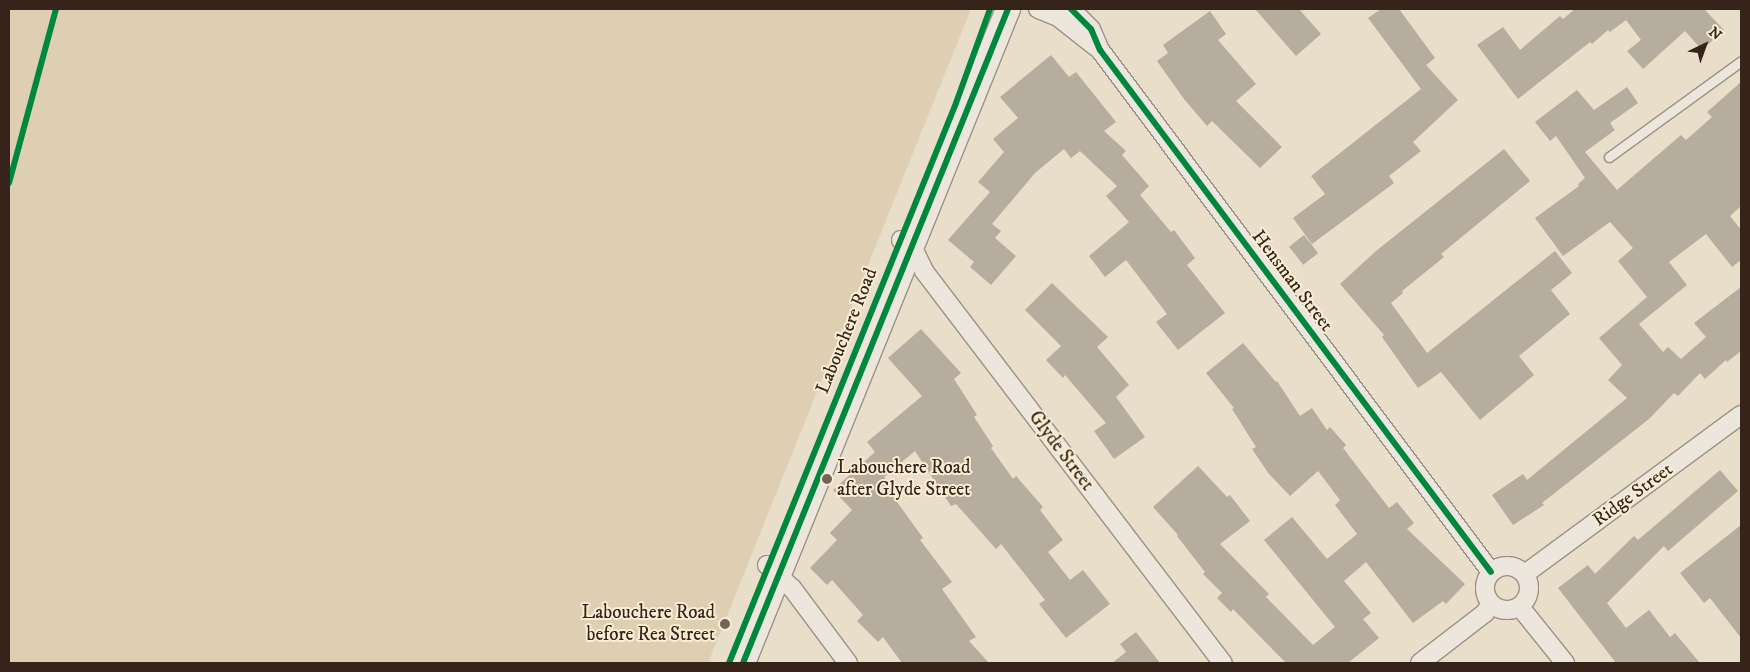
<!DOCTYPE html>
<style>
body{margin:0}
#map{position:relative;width:1750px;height:672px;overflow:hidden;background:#e9dec9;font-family:"IM FELL DW Pica",serif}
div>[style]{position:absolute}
.green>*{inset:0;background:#decfb2}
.building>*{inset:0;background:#b6ad9f;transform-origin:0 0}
.roads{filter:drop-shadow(1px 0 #9a9285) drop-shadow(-1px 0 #9a9285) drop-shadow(0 1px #9a9285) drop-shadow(0 -1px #9a9285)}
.lane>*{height:9px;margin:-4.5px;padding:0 4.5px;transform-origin:4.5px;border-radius:4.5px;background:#ece6dc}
.street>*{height:18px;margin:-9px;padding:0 9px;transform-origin:9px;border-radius:9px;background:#ece6dc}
.street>.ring{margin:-9px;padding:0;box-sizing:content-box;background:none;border:18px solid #ece6dc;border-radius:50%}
.secondary>*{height:24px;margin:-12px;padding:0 12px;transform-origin:12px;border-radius:12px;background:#ece6dc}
.cycleway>*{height:6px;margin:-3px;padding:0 3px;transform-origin:3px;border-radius:3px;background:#00873e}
.dots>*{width:14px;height:14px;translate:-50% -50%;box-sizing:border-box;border:2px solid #f9edd3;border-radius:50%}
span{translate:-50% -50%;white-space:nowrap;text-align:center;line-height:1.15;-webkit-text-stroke:4px #f9edd3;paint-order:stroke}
.street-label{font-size:19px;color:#362319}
.poi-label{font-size:19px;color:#362319}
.left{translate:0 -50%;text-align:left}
.right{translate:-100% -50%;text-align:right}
.frame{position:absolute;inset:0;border:10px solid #362319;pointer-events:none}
.north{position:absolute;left:1680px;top:20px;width:50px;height:50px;-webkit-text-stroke:4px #f9edd3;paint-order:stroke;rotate:42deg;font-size:14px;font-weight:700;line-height:20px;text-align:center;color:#362319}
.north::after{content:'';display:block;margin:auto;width:18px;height:22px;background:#362319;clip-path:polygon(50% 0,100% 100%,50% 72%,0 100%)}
</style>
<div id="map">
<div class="green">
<div style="clip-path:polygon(9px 9px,971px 9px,708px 663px,9px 663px)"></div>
</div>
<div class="building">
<div style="clip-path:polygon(1255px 9px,1299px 9px,1321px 34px,1296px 56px)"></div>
<div style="clip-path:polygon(1381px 9px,1399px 9px,1435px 58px,1426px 65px,1458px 100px,1413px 142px,1421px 151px,1389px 176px,1394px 183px,1312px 244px,1293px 218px,1325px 194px,1311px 176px,1421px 89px,1368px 18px)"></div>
<div style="clip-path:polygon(1575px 9px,1704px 9px,1724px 30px,1702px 50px,1685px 31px,1643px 69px,1627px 51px,1641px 40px,1626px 20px,1610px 32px,1608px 30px,1592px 44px,1590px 42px,1518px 99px,1477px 45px,1503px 27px,1520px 50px,1560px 16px,1563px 19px)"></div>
<div style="clip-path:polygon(1210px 11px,1226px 34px,1218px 40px,1256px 84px,1236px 101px,1282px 147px,1260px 168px,1212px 121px,1207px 126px,1184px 99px,1157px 61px,1168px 53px,1163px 45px)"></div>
<div style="clip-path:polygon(1051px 55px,1069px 77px,1076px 72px,1116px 122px,1104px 131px,1126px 151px,1122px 155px,1149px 186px,1140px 195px,1171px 232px,1174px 230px,1195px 258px,1187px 265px,1225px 313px,1178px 350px,1156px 322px,1167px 314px,1126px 260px,1105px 277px,1089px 256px,1129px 222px,1106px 196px,1117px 186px,1080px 151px,1071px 158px,1064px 149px,1035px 173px,992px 224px,1001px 231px,995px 238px,1016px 256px,991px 285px,970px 267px,974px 262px,948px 240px,990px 192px,978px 182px,1004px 152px,993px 139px,1018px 118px,1000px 97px)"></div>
<div style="clip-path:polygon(1741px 82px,1741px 206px,1730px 216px,1741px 230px,1741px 260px,1732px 267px,1706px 234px,1669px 262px,1687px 285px,1639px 324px,1663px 352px,1668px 347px,1681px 359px,1706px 337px,1694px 323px,1741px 287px,1741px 351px,1727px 362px,1726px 360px,1705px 379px,1700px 373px,1678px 396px,1674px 393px,1649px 419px,1542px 503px,1544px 505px,1513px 525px,1492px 495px,1523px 474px,1527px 480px,1627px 398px,1608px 380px,1622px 365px,1599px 338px,1647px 297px,1618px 261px,1633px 248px,1610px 222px,1563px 256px,1535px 218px,1579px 186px,1578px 184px,1585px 178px,1556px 136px,1550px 141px,1535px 122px,1577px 90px,1594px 110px,1627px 87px,1638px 103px,1610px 123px,1615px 130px,1585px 152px,1617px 190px,1681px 135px,1686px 140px,1712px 117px,1707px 112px)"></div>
<div style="clip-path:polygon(1504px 149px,1530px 181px,1441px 254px,1444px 257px,1402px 291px,1403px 293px,1391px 303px,1427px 353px,1555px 251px,1572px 273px,1551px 290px,1570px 314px,1519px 356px,1534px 375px,1480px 420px,1441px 372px,1418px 388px,1382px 337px,1384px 335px,1340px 284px,1376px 251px)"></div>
<div style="left:1304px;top:235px;width:23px;height:19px;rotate:52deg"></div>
<div style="clip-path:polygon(1052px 283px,1108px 337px,1097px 347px,1129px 385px,1116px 397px,1145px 437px,1114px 459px,1094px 431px,1106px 423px,1065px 375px,1063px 378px,1046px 360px,1061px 346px,1025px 310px)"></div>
<div style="clip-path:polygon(921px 329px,961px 373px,954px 379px,977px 415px,974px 417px,993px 446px,991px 448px,1013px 479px,1016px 476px,1043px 507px,1040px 510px,1063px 540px,1048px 552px,1070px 580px,1083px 570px,1110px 604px,1066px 638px,1039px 604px,1045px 600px,1001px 544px,996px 549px,956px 504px,951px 506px,915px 451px,884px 477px,896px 491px,892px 495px,923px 538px,920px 540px,952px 582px,942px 589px,976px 637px,969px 641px,989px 663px,902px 663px,883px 637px,878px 642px,857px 621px,863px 615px,832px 580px,827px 585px,810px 568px,837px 540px,830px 533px,852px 510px,833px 490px,875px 452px,867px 442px,922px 396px,888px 358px)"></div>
<div style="clip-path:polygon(1243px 343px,1276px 382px,1277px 381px,1300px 416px,1312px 408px,1327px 430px,1330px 427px,1346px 445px,1343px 448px,1389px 508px,1397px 502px,1414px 523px,1407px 529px,1465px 584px,1446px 604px,1443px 601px,1413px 623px,1366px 562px,1344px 581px,1371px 613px,1363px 619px,1379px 638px,1348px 663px,1286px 663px,1233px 609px,1231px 612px,1217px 598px,1222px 593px,1203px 574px,1205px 572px,1177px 536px,1178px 535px,1153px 507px,1198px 466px,1227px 497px,1230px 495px,1250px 521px,1220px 544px,1269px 594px,1266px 597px,1313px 645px,1335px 627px,1264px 540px,1292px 517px,1327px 559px,1357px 534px,1335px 505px,1340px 500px,1318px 471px,1290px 496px,1269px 474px,1252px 449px,1256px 447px,1232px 409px,1234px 408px,1206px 373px)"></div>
<div style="clip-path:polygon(1720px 470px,1738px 491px,1668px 551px,1664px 546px,1607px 603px,1626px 628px,1649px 610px,1670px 637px,1675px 633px,1700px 663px,1616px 663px,1558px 588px,1588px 565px,1595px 574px,1634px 536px,1638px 540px)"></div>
<div style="clip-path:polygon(1741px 525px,1741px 638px,1710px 598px,1704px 603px,1680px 573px)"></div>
<div style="clip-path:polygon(1136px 632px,1160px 663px,1112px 663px,1126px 652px,1120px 644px)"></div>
</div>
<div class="roads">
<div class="lane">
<div style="left:1609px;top:157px;width:163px;rotate:-36deg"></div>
</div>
<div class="street">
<div style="left:1038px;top:9px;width:22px;rotate:22deg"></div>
<div style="left:1058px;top:17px;width:48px;rotate:38.3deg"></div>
<div style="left:1071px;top:9px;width:28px;rotate:45deg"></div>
<div style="left:1091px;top:29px;width:23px;rotate:67deg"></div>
<div style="left:1100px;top:50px;width:652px;rotate:53.17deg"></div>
<div style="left:901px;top:240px;width:13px;rotate:29deg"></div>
<div style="left:912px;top:246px;width:28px;rotate:64deg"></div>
<div style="left:924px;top:271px;width:493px;rotate:52.7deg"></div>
<div style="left:767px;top:565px;width:34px;rotate:43deg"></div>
<div style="left:792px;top:588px;width:94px;rotate:53.3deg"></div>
<div class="ring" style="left:1485px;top:566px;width:26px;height:26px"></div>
<div style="left:1525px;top:574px;width:268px;rotate:-36.4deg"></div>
<div style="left:1520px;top:607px;width:72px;rotate:51.2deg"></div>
<div style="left:1420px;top:663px;width:82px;rotate:-37.6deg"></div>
<div style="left:1485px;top:613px;width:10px;rotate:-61deg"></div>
</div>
<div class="secondary">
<div style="left:743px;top:663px;width:706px;rotate:-67.94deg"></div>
</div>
</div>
<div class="cycleway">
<div style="left:1071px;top:9px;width:28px;rotate:45deg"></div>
<div style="left:1091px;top:29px;width:23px;rotate:67deg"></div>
<div style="left:1100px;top:50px;width:652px;rotate:53.17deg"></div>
<div style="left:9px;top:183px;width:180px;rotate:-74.9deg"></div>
<div style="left:729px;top:663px;width:604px;rotate:-67.93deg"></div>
<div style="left:956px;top:103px;width:100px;rotate:-70.1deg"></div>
<div style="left:743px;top:663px;width:706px;rotate:-67.94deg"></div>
</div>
<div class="dots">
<div style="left:827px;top:479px;background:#756457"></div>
<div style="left:725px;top:624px;background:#756457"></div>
</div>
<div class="street-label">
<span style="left:1292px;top:281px;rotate:53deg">Hensman Street</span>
<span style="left:847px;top:331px;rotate:-68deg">Labouchere Road</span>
<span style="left:1061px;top:451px;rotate:53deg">Glyde Street</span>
<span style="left:1633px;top:495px;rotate:-36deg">Ridge Street</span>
</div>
<div class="poi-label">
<span class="left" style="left:837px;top:479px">Labouchere Road<br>after Glyde Street</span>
<span class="right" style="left:715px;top:624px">Labouchere Road<br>before Rea Street</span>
</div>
<div class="frame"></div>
<div class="north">N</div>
</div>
